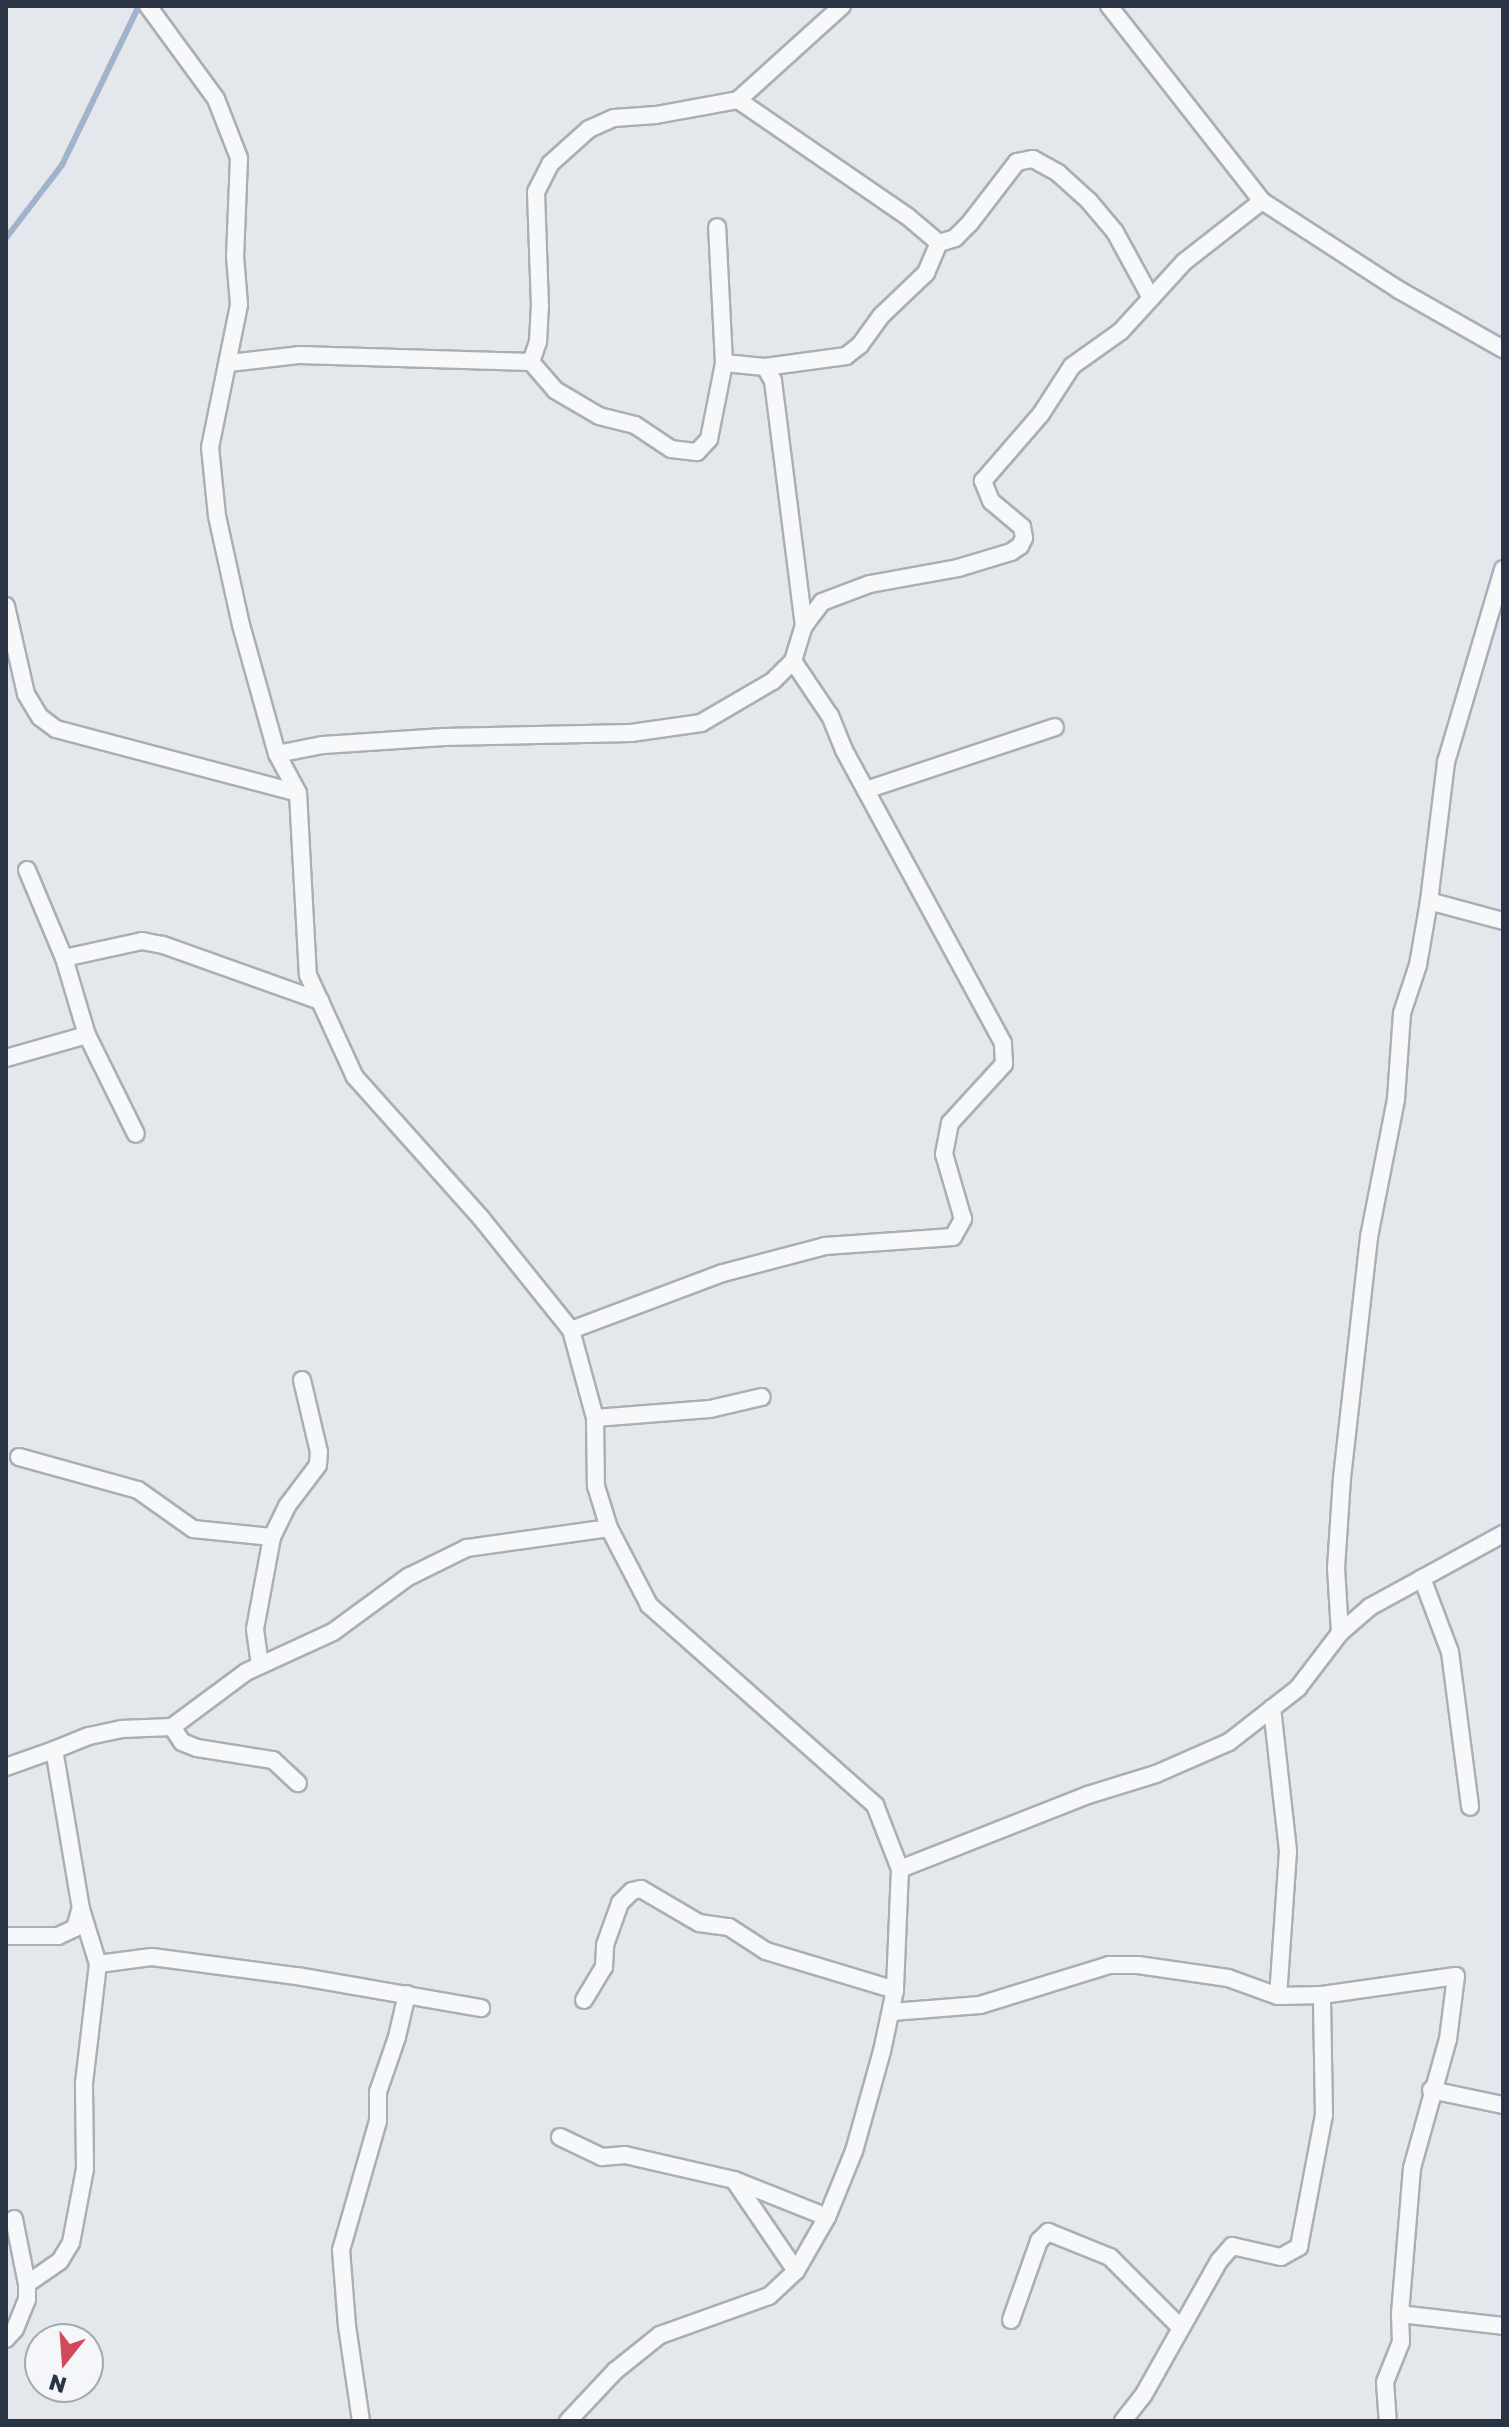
<!DOCTYPE html>
<style>
body{margin:0}
#map{position:relative;width:1509px;height:2427px;overflow:hidden;background:#e4e7ec;font-family:"Golos Text",sans-serif}
div>[style]{position:absolute}
.stream>*{height:6px;margin:-3px;padding:0 3px;transform-origin:3px;border-radius:3px;background:#9fb4cc}
.roads{filter:drop-shadow(2px 0 #a9aeb7) drop-shadow(-2px 0 #a9aeb7) drop-shadow(0 2px #a9aeb7) drop-shadow(0 -2px #a9aeb7)}
.street>*{height:16px;margin:-8px;padding:0 8px;transform-origin:8px;border-radius:8px;background:#f7f8fa}
span{translate:-50% -50%;white-space:nowrap;text-align:center;line-height:1.15;-webkit-text-stroke:6px #f4f6f9;paint-order:stroke}
.frame{position:absolute;inset:0;border:8px solid #2b3445;pointer-events:none}
.north{position:absolute;left:24px;top:2323px;width:80px;height:80px;box-sizing:border-box;background:#f4f6f9;border:2px solid #a4a8b1;border-radius:50%;rotate:197deg;font-size:22px;font-weight:700;line-height:32px;text-align:center;color:#2b3445}
.north::after{content:'';display:block;margin:auto;width:28px;height:36px;background:#d1495b;clip-path:polygon(50% 0,100% 100%,50% 72%,0 100%)}
</style>
<div id="map">
<div class="stream">
<div style="left:6px;top:238px;width:92px;rotate:-52.5deg"></div>
<div style="left:62px;top:165px;width:177px;rotate:-64.2deg"></div>
</div>
<div class="roads">
<div class="street">
<div style="left:148px;top:6px;width:115px;rotate:53.8deg"></div>
<div style="left:216px;top:99px;width:63px;rotate:68.7deg"></div>
<div style="left:239px;top:158px;width:98px;rotate:92.3deg"></div>
<div style="left:235px;top:256px;width:49px;rotate:85.3deg"></div>
<div style="left:239px;top:305px;width:145px;rotate:101.5deg"></div>
<div style="left:210px;top:447px;width:69px;rotate:84.2deg"></div>
<div style="left:217px;top:516px;width:112px;rotate:77.6deg"></div>
<div style="left:241px;top:625px;width:134px;rotate:74.4deg"></div>
<div style="left:277px;top:754px;width:44px;rotate:61.7deg"></div>
<div style="left:298px;top:793px;width:182px;rotate:86.9deg"></div>
<div style="left:308px;top:975px;width:112px;rotate:65.3deg"></div>
<div style="left:355px;top:1077px;width:189px;rotate:48.2deg"></div>
<div style="left:481px;top:1218px;width:144px;rotate:51.2deg"></div>
<div style="left:571px;top:1330px;width:91px;rotate:74.7deg"></div>
<div style="left:595px;top:1418px;width:68px;rotate:89.2deg"></div>
<div style="left:596px;top:1486px;width:44px;rotate:72.8deg"></div>
<div style="left:609px;top:1528px;width:87px;rotate:62.5deg"></div>
<div style="left:649px;top:1605px;width:302px;rotate:41.5deg"></div>
<div style="left:875px;top:1805px;width:69px;rotate:68.7deg"></div>
<div style="left:900px;top:1869px;width:121px;rotate:92.4deg"></div>
<div style="left:895px;top:1990px;width:62px;rotate:102deg"></div>
<div style="left:882px;top:2051px;width:104px;rotate:105.6deg"></div>
<div style="left:854px;top:2151px;width:71px;rotate:112.2deg"></div>
<div style="left:827px;top:2217px;width:62px;rotate:119.9deg"></div>
<div style="left:796px;top:2271px;width:37px;rotate:137deg"></div>
<div style="left:769px;top:2296px;width:116px;rotate:160.3deg"></div>
<div style="left:660px;top:2335px;width:58px;rotate:141.3deg"></div>
<div style="left:615px;top:2371px;width:69px;rotate:133.2deg"></div>
<div style="left:738px;top:100px;width:205px;rotate:34.5deg"></div>
<div style="left:907px;top:216px;width:42px;rotate:40.2deg"></div>
<div style="left:939px;top:243px;width:17px;rotate:-17deg"></div>
<div style="left:955px;top:238px;width:21px;rotate:-45deg"></div>
<div style="left:970px;top:223px;width:77px;rotate:-52.4deg"></div>
<div style="left:1017px;top:162px;width:16px;rotate:-11deg"></div>
<div style="left:1033px;top:159px;width:29px;rotate:29deg"></div>
<div style="left:1058px;top:173px;width:42px;rotate:42.1deg"></div>
<div style="left:1089px;top:201px;width:40px;rotate:50deg"></div>
<div style="left:1115px;top:232px;width:75px;rotate:61.4deg"></div>
<div style="left:1262px;top:201px;width:163px;rotate:33deg"></div>
<div style="left:1399px;top:290px;width:120px;rotate:29.6deg"></div>
<div style="left:531px;top:362px;width:37px;rotate:49deg"></div>
<div style="left:555px;top:390px;width:51px;rotate:30.6deg"></div>
<div style="left:599px;top:416px;width:37px;rotate:14deg"></div>
<div style="left:635px;top:425px;width:43px;rotate:33.7deg"></div>
<div style="left:671px;top:449px;width:26px;rotate:7deg"></div>
<div style="left:697px;top:452px;width:18px;rotate:-47deg"></div>
<div style="left:709px;top:439px;width:77px;rotate:-78.8deg"></div>
<div style="left:724px;top:363px;width:136px;rotate:-92.9deg"></div>
<div style="left:229px;top:363px;width:70px;rotate:-6.5deg"></div>
<div style="left:299px;top:355px;width:232px;rotate:1.7deg"></div>
<div style="left:531px;top:362px;width:21px;rotate:-71deg"></div>
<div style="left:538px;top:342px;width:35px;rotate:-87deg"></div>
<div style="left:540px;top:307px;width:115px;rotate:-92deg"></div>
<div style="left:536px;top:192px;width:31px;rotate:-63deg"></div>
<div style="left:550px;top:164px;width:52px;rotate:-41.9deg"></div>
<div style="left:589px;top:129px;width:27px;rotate:-24deg"></div>
<div style="left:614px;top:118px;width:42px;rotate:-4.1deg"></div>
<div style="left:656px;top:115px;width:83px;rotate:-10.4deg"></div>
<div style="left:738px;top:100px;width:140px;rotate:-42.1deg"></div>
<div style="left:724px;top:363px;width:41px;rotate:5.6deg"></div>
<div style="left:765px;top:367px;width:16px;rotate:60deg"></div>
<div style="left:773px;top:381px;width:247px;rotate:82.8deg"></div>
<div style="left:765px;top:367px;width:82px;rotate:-7.7deg"></div>
<div style="left:846px;top:356px;width:18px;rotate:-38deg"></div>
<div style="left:860px;top:345px;width:37px;rotate:-54deg"></div>
<div style="left:882px;top:315px;width:61px;rotate:-43.7deg"></div>
<div style="left:926px;top:273px;width:33px;rotate:-67deg"></div>
<div style="left:6px;top:606px;width:90px;rotate:77.2deg"></div>
<div style="left:26px;top:694px;width:27px;rotate:59deg"></div>
<div style="left:40px;top:717px;width:20px;rotate:37deg"></div>
<div style="left:56px;top:729px;width:250px;rotate:14.8deg"></div>
<div style="left:277px;top:754px;width:47px;rotate:-11.1deg"></div>
<div style="left:323px;top:745px;width:121px;rotate:-3.8deg"></div>
<div style="left:444px;top:737px;width:187px;rotate:-1.2deg"></div>
<div style="left:631px;top:733px;width:71px;rotate:-8.1deg"></div>
<div style="left:701px;top:723px;width:83px;rotate:-30.3deg"></div>
<div style="left:773px;top:681px;width:28px;rotate:-45deg"></div>
<div style="left:793px;top:661px;width:37px;rotate:-73deg"></div>
<div style="left:804px;top:626px;width:30px;rotate:-53deg"></div>
<div style="left:822px;top:602px;width:51px;rotate:-20.6deg"></div>
<div style="left:870px;top:584px;width:89px;rotate:-10.3deg"></div>
<div style="left:958px;top:568px;width:55px;rotate:-16.8deg"></div>
<div style="left:1011px;top:552px;width:11px;rotate:-34deg"></div>
<div style="left:1020px;top:546px;width:9px;rotate:-63deg"></div>
<div style="left:1024px;top:538px;width:11px;rotate:-100deg"></div>
<div style="left:1022px;top:527px;width:40px;rotate:-140deg"></div>
<div style="left:991px;top:501px;width:22px;rotate:-112deg"></div>
<div style="left:983px;top:481px;width:89px;rotate:-49.1deg"></div>
<div style="left:1041px;top:414px;width:57px;rotate:-57.1deg"></div>
<div style="left:1072px;top:366px;width:60px;rotate:-35.5deg"></div>
<div style="left:1121px;top:331px;width:93px;rotate:-47.6deg"></div>
<div style="left:1184px;top:262px;width:99px;rotate:-38deg"></div>
<div style="left:1262px;top:201px;width:248px;rotate:-128.1deg"></div>
<div style="left:866px;top:790px;width:199px;rotate:-18.4deg"></div>
<div style="left:27px;top:870px;width:95px;rotate:67.2deg"></div>
<div style="left:64px;top:958px;width:80px;rotate:73.4deg"></div>
<div style="left:87px;top:1035px;width:110px;rotate:63.7deg"></div>
<div style="left:1429px;top:901px;width:77px;rotate:15.1deg"></div>
<div style="left:64px;top:958px;width:80px;rotate:-12.3deg"></div>
<div style="left:142px;top:941px;width:21px;rotate:11deg"></div>
<div style="left:163px;top:945px;width:167px;rotate:19.6deg"></div>
<div style="left:6px;top:1058px;width:84px;rotate:-15.9deg"></div>
<div style="left:571px;top:1330px;width:162px;rotate:-20.6deg"></div>
<div style="left:723px;top:1273px;width:106px;rotate:-14.8deg"></div>
<div style="left:825px;top:1246px;width:128px;rotate:-4deg"></div>
<div style="left:953px;top:1237px;width:21px;rotate:-61deg"></div>
<div style="left:963px;top:1219px;width:68px;rotate:-106.3deg"></div>
<div style="left:944px;top:1154px;width:32px;rotate:-79deg"></div>
<div style="left:950px;top:1123px;width:80px;rotate:-47.5deg"></div>
<div style="left:1004px;top:1064px;width:21px;rotate:-93deg"></div>
<div style="left:1003px;top:1043px;width:333px;rotate:-118.5deg"></div>
<div style="left:844px;top:750px;width:37px;rotate:-112deg"></div>
<div style="left:830px;top:716px;width:66px;rotate:-123.9deg"></div>
<div style="left:595px;top:1418px;width:115px;rotate:-4.5deg"></div>
<div style="left:710px;top:1409px;width:53px;rotate:-13deg"></div>
<div style="left:19px;top:1457px;width:123px;rotate:15.5deg"></div>
<div style="left:138px;top:1490px;width:67px;rotate:35.3deg"></div>
<div style="left:193px;top:1529px;width:79px;rotate:5.8deg"></div>
<div style="left:1422px;top:1578px;width:79px;rotate:69.3deg"></div>
<div style="left:1450px;top:1652px;width:156px;rotate:82.6deg"></div>
<div style="left:1340px;top:1633px;width:65px;rotate:-93.5deg"></div>
<div style="left:1336px;top:1568px;width:90px;rotate:-86.2deg"></div>
<div style="left:1342px;top:1478px;width:243px;rotate:-83.6deg"></div>
<div style="left:1369px;top:1237px;width:141px;rotate:-78.9deg"></div>
<div style="left:1396px;top:1099px;width:86px;rotate:-86deg"></div>
<div style="left:1402px;top:1013px;width:51px;rotate:-71.6deg"></div>
<div style="left:1418px;top:965px;width:65px;rotate:-80.2deg"></div>
<div style="left:1429px;top:901px;width:140px;rotate:-83deg"></div>
<div style="left:1446px;top:762px;width:201px;rotate:-73.5deg"></div>
<div style="left:260px;top:1665px;width:36px;rotate:-98deg"></div>
<div style="left:255px;top:1629px;width:94px;rotate:-79.5deg"></div>
<div style="left:272px;top:1537px;width:34px;rotate:-64deg"></div>
<div style="left:287px;top:1506px;width:51px;rotate:-52.9deg"></div>
<div style="left:318px;top:1465px;width:13px;rotate:-86deg"></div>
<div style="left:319px;top:1452px;width:74px;rotate:-103.3deg"></div>
<div style="left:1272px;top:1708px;width:144px;rotate:83.6deg"></div>
<div style="left:1288px;top:1851px;width:145px;rotate:93.9deg"></div>
<div style="left:172px;top:1727px;width:18px;rotate:56deg"></div>
<div style="left:182px;top:1742px;width:16px;rotate:22deg"></div>
<div style="left:197px;top:1748px;width:77px;rotate:9deg"></div>
<div style="left:273px;top:1760px;width:34px;rotate:43deg"></div>
<div style="left:6px;top:1767px;width:51px;rotate:-19.5deg"></div>
<div style="left:900px;top:1869px;width:202px;rotate:-21.5deg"></div>
<div style="left:1088px;top:1795px;width:71px;rotate:-17.2deg"></div>
<div style="left:1156px;top:1774px;width:80px;rotate:-23.7deg"></div>
<div style="left:1229px;top:1742px;width:88px;rotate:-38deg"></div>
<div style="left:1298px;top:1688px;width:69px;rotate:-52.6deg"></div>
<div style="left:1340px;top:1633px;width:40px;rotate:-41deg"></div>
<div style="left:1370px;top:1607px;width:152px;rotate:-28.8deg"></div>
<div style="left:6px;top:1936px;width:52px"></div>
<div style="left:58px;top:1936px;width:19px;rotate:-25deg"></div>
<div style="left:75px;top:1928px;width:18px;rotate:-74deg"></div>
<div style="left:98px;top:1964px;width:54px;rotate:-7.4deg"></div>
<div style="left:152px;top:1957px;width:146px;rotate:7.5deg"></div>
<div style="left:297px;top:1976px;width:187px;rotate:9.9deg"></div>
<div style="left:584px;top:2000px;width:39px;rotate:-59deg"></div>
<div style="left:604px;top:1967px;width:22px;rotate:-87deg"></div>
<div style="left:605px;top:1945px;width:45px;rotate:-70.3deg"></div>
<div style="left:620px;top:1903px;width:17px;rotate:-45deg"></div>
<div style="left:632px;top:1891px;width:9px;rotate:-13deg"></div>
<div style="left:641px;top:1889px;width:67px;rotate:30.4deg"></div>
<div style="left:699px;top:1923px;width:30px;rotate:8deg"></div>
<div style="left:729px;top:1927px;width:44px;rotate:33deg"></div>
<div style="left:766px;top:1951px;width:135px;rotate:16.8deg"></div>
<div style="left:892px;top:2012px;width:88px;rotate:-4.5deg"></div>
<div style="left:980px;top:2005px;width:135px;rotate:-17.2deg"></div>
<div style="left:1109px;top:1965px;width:29px"></div>
<div style="left:1138px;top:1965px;width:91px;rotate:8.2deg"></div>
<div style="left:1228px;top:1978px;width:53px;rotate:19.8deg"></div>
<div style="left:1278px;top:1996px;width:44px;rotate:-1.3deg"></div>
<div style="left:1322px;top:1995px;width:135px;rotate:-8.1deg"></div>
<div style="left:1456px;top:1976px;width:64px;rotate:97.2deg"></div>
<div style="left:1448px;top:2039px;width:134px;rotate:105.6deg"></div>
<div style="left:1412px;top:2168px;width:146px;rotate:94.7deg"></div>
<div style="left:1400px;top:2314px;width:28px;rotate:88deg"></div>
<div style="left:1401px;top:2342px;width:43px;rotate:111.8deg"></div>
<div style="left:1385px;top:2382px;width:39px;rotate:86deg"></div>
<div style="left:1431px;top:2090px;width:74px;rotate:11.8deg"></div>
<div style="left:560px;top:2137px;width:47px;rotate:25.5deg"></div>
<div style="left:602px;top:2157px;width:23px;rotate:-5deg"></div>
<div style="left:625px;top:2155px;width:112px;rotate:12.9deg"></div>
<div style="left:734px;top:2180px;width:100px;rotate:21.7deg"></div>
<div style="left:734px;top:2180px;width:110px;rotate:55.7deg"></div>
<div style="left:14px;top:2219px;width:66px;rotate:78.7deg"></div>
<div style="left:1400px;top:2314px;width:104px;rotate:6.6deg"></div>
<div style="left:1011px;top:2320px;width:84px;rotate:-70.5deg"></div>
<div style="left:1039px;top:2241px;width:13px;rotate:-45deg"></div>
<div style="left:1048px;top:2232px;width:67px;rotate:22deg"></div>
<div style="left:1110px;top:2257px;width:99px;rotate:45deg"></div>
<div style="left:6px;top:2339px;width:13px;rotate:-48deg"></div>
<div style="left:15px;top:2329px;width:31px;rotate:-68deg"></div>
<div style="left:27px;top:2300px;width:16px;rotate:-90deg"></div>
<div style="left:27px;top:2284px;width:40px;rotate:-34.9deg"></div>
<div style="left:60px;top:2261px;width:21px;rotate:-59deg"></div>
<div style="left:71px;top:2243px;width:75px;rotate:-79.3deg"></div>
<div style="left:85px;top:2169px;width:86px;rotate:-90.7deg"></div>
<div style="left:84px;top:2083px;width:120px;rotate:-83.3deg"></div>
<div style="left:98px;top:1964px;width:58px;rotate:-107.2deg"></div>
<div style="left:81px;top:1909px;width:161px;rotate:-99.6deg"></div>
<div style="left:54px;top:1750px;width:38px;rotate:-22deg"></div>
<div style="left:89px;top:1736px;width:33px;rotate:-12deg"></div>
<div style="left:121px;top:1729px;width:51px;rotate:-2.2deg"></div>
<div style="left:172px;top:1727px;width:92px;rotate:-36.6deg"></div>
<div style="left:246px;top:1672px;width:96px;rotate:-24.7deg"></div>
<div style="left:333px;top:1632px;width:93px;rotate:-36.3deg"></div>
<div style="left:408px;top:1577px;width:66px;rotate:-26.2deg"></div>
<div style="left:467px;top:1548px;width:143px;rotate:-8deg"></div>
<div style="left:361px;top:2421px;width:96px;rotate:-98.4deg"></div>
<div style="left:347px;top:2326px;width:76px;rotate:-94.5deg"></div>
<div style="left:341px;top:2250px;width:134px;rotate:-74deg"></div>
<div style="left:378px;top:2121px;width:29px;rotate:-90deg"></div>
<div style="left:378px;top:2092px;width:58px;rotate:-70.9deg"></div>
<div style="left:397px;top:2037px;width:44px;rotate:-76.9deg"></div>
<div style="left:1123px;top:2421px;width:34px;rotate:-52deg"></div>
<div style="left:1144px;top:2394px;width:153px;rotate:-60.6deg"></div>
<div style="left:1219px;top:2261px;width:20px;rotate:-49deg"></div>
<div style="left:1232px;top:2246px;width:50px;rotate:12.7deg"></div>
<div style="left:1281px;top:2257px;width:21px;rotate:-29deg"></div>
<div style="left:1299px;top:2247px;width:134px;rotate:-79.3deg"></div>
<div style="left:1324px;top:2115px;width:120px;rotate:-91deg"></div>
</div>
</div>
<div class="frame"></div>
<div class="north">N</div>
</div>
